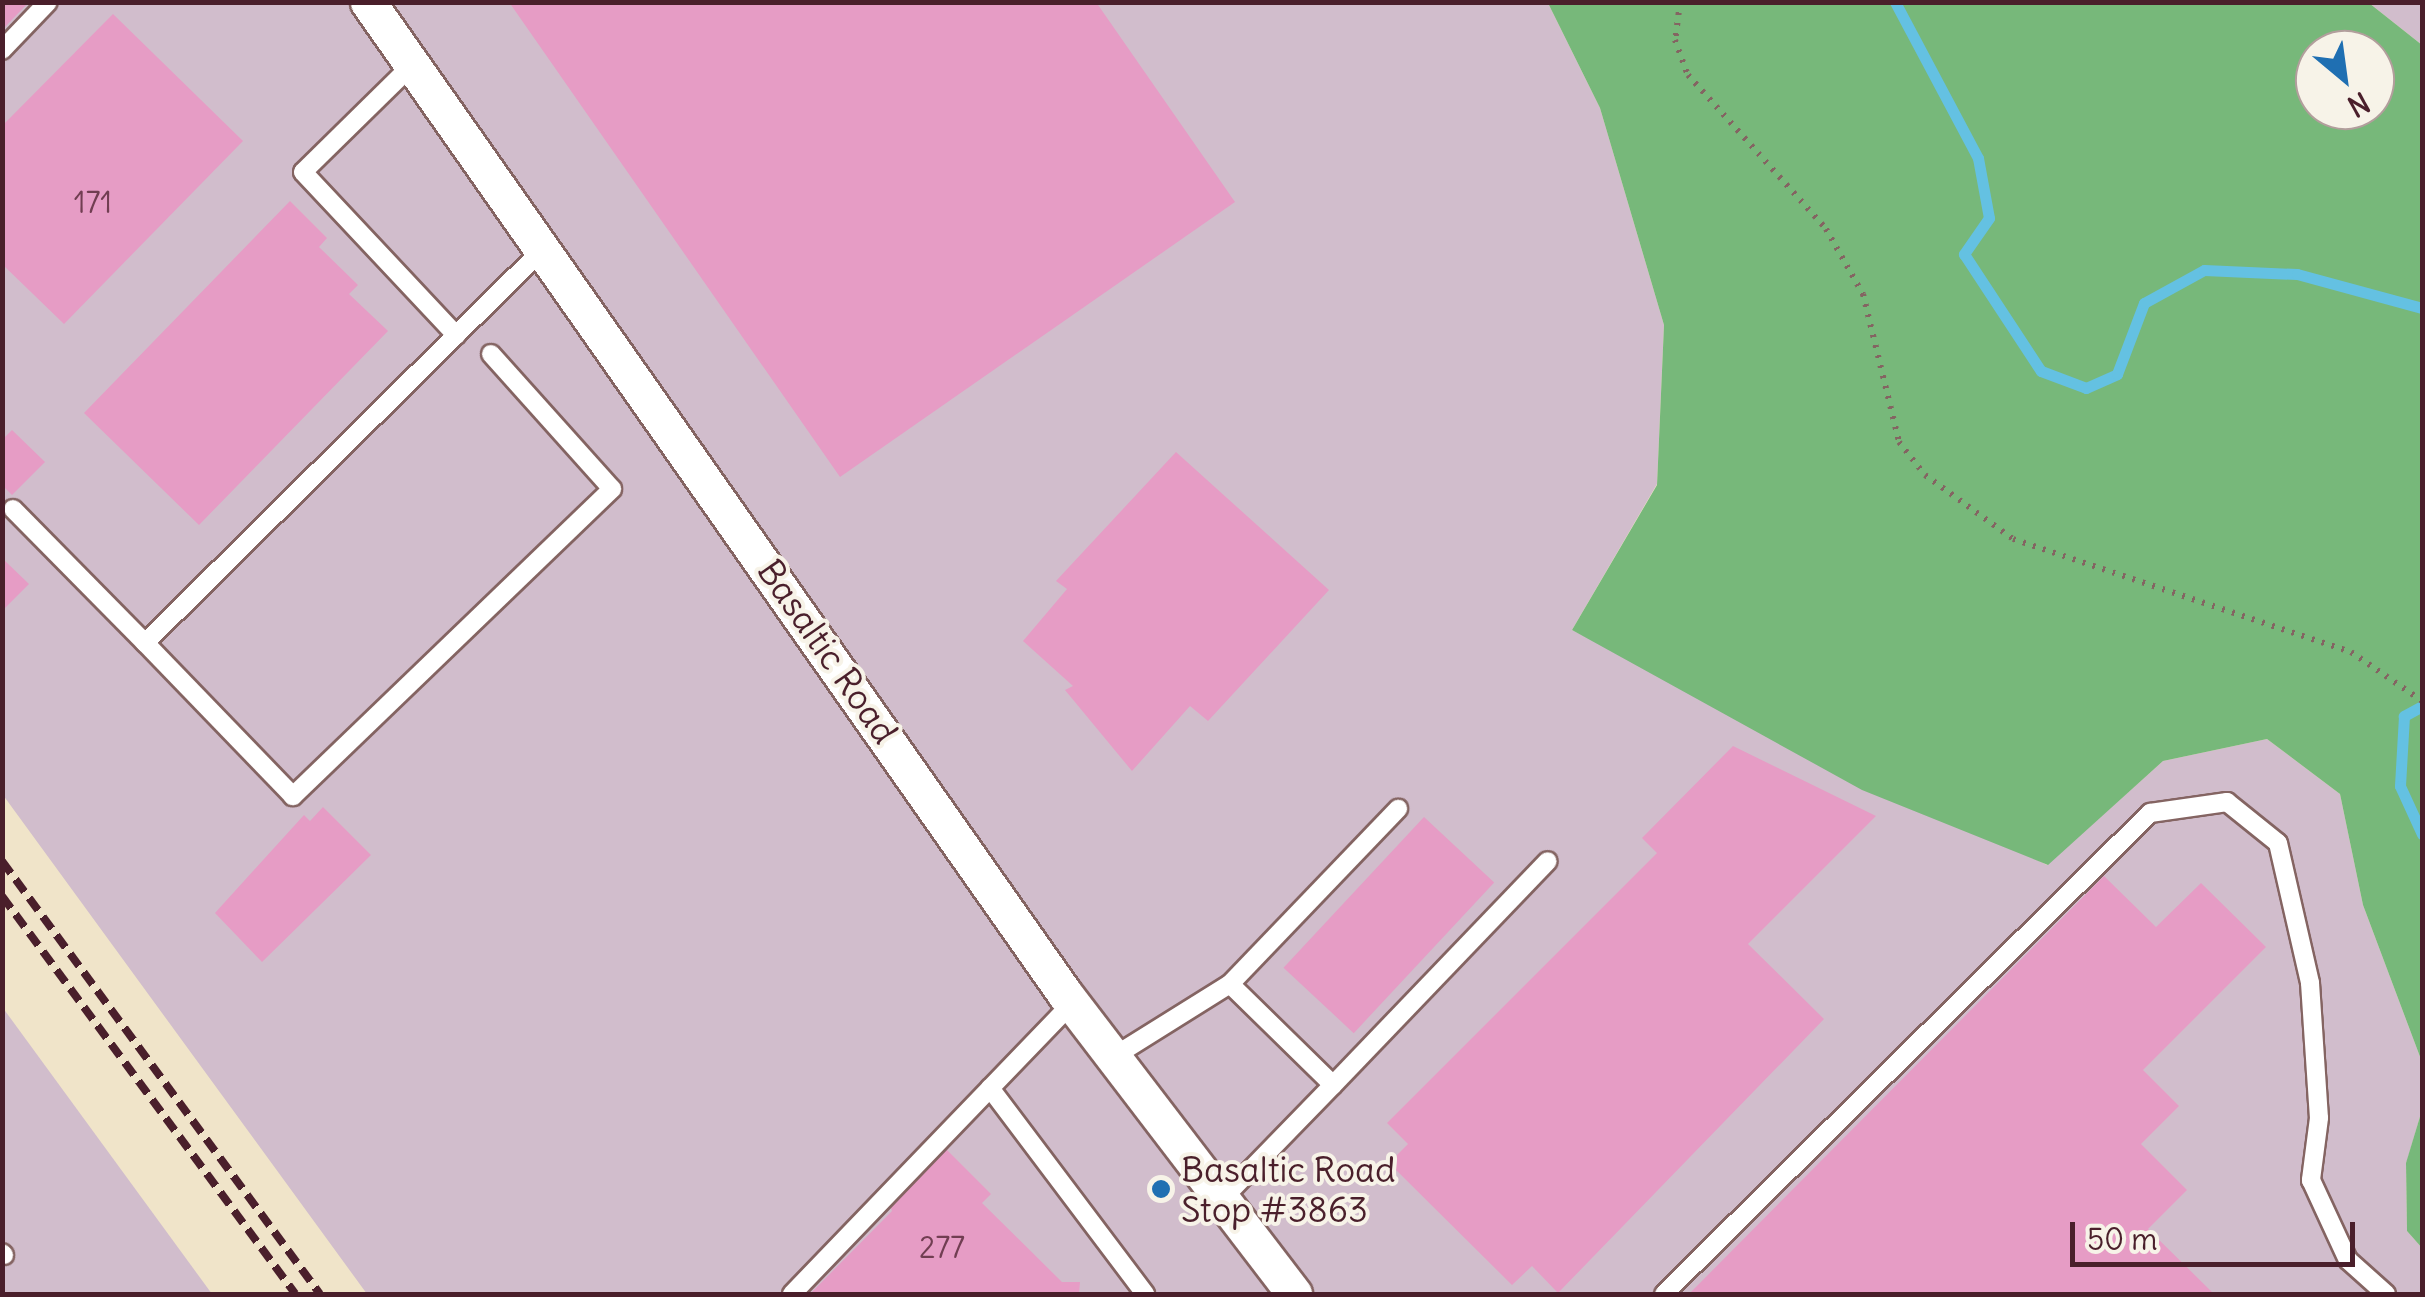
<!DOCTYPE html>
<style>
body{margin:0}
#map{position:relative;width:2425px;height:1297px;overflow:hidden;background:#f0e4c9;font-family:Delius,sans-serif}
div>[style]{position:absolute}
.industrial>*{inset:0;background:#d1bdcc}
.forest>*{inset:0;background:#77b87a}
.stream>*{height:11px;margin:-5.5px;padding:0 5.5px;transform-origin:5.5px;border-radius:5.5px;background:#64c1e2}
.building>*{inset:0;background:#e69cc5;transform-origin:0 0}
.path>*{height:6px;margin-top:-3px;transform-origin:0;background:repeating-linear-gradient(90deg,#846462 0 2.5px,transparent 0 10.5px)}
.roads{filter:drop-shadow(2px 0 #846462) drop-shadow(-2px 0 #846462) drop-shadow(0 2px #846462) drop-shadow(0 -2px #846462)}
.service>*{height:18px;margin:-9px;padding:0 9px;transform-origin:9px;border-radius:9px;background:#fff}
.minor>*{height:35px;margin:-17.5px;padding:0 17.5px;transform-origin:17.5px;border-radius:17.5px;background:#fff}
.rail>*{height:8px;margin-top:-4px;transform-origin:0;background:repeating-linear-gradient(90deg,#4a1f2b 0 15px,transparent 0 23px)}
.dots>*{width:28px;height:28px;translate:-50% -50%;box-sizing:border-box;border:5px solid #f7f3e8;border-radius:50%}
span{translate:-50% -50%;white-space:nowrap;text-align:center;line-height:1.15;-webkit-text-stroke:8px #f7f3e8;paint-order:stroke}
.number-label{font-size:30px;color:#713e52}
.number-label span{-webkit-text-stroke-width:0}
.street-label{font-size:35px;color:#4a1f2b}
.poi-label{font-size:35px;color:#4a1f2b}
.left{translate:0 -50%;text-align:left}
.frame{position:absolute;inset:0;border:5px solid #4a1f2b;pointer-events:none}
.north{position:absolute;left:2295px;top:30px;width:100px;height:100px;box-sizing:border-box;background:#f7f3e8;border:2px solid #b29e9c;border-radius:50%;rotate:151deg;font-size:28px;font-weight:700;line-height:40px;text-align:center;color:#4a1f2b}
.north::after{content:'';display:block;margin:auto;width:35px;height:45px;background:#1f6fb2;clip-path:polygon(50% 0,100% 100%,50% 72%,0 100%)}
.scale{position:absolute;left:2070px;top:1222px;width:285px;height:45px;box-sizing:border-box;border:5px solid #4a1f2b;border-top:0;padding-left:12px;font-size:30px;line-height:35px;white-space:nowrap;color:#4a1f2b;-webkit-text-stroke:8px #f7f3e8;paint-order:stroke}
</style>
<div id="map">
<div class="industrial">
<div style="clip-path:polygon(2px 3px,1548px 3px,1600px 108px,1664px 325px,1657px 484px,1572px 630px,2047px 865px,2163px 761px,2267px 739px,2340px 794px,2363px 905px,2422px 1062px,2422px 1110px,2406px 1164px,2407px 1231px,2422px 1248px,2422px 1294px,367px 1294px,3px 795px)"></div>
<div style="clip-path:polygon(2369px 3px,2422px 3px,2422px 45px)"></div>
<div style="clip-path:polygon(3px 1008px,212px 1294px,3px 1294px)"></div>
</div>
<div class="forest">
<div style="clip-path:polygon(evenodd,1548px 3px,2369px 3px,2422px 45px,2422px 1062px,2363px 905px,2340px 794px,2267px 739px,2163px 761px,2048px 865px,1862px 790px,1572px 630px,1657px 485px,1664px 325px,1600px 108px,1548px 3px,2315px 50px,2375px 50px,2375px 110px,2315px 110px,2315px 50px)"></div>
<div style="clip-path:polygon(2422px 1110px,2422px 1248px,2407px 1231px,2406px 1163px)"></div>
</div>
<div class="stream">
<div style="left:1895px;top:2px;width:177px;rotate:62deg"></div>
<div style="left:1978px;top:158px;width:61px;rotate:79.6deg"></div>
<div style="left:1989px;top:218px;width:44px;rotate:124.8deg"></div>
<div style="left:1964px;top:254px;width:140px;rotate:56.7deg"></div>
<div style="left:2041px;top:371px;width:48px;rotate:20.7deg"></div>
<div style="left:2086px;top:388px;width:34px;rotate:-24deg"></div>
<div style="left:2117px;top:374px;width:76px;rotate:-69.2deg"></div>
<div style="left:2144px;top:303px;width:68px;rotate:-28.8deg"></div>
<div style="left:2204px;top:270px;width:93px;rotate:2.5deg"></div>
<div style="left:2297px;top:274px;width:130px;rotate:15.2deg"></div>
<div style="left:2422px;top:706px;width:21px;rotate:151deg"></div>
<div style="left:2404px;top:716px;width:70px;rotate:93.3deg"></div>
<div style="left:2400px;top:786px;width:53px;rotate:65.4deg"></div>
</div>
<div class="building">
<div style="clip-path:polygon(2px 2px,29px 2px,2px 30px)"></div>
<div style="clip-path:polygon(509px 2px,1096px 2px,1235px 202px,840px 477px)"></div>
<div style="clip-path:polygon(113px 14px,243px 141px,64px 324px,2px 264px,2px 126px)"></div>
<div style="clip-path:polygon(290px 201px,327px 238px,319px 247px,358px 285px,349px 294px,388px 331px,199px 525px,84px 413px)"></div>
<div style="clip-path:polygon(12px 430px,45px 462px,12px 495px,2px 485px,2px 440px)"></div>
<div style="clip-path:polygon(1176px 452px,1329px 590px,1208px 721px,1190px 706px,1132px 771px,1065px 690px,1073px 686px,1023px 641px,1067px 589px,1056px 581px)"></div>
<div style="clip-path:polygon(2px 558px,29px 584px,2px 611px)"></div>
<div style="clip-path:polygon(1733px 746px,1876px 816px,1748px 944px,1824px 1019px,1558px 1293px,1532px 1266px,1512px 1285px,1389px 1163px,1408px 1144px,1387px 1123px,1657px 853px,1642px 838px)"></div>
<div style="clip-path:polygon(323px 807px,371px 855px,262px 962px,215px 913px,304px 815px,310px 821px)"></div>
<div style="left:1424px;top:817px;width:96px;height:206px;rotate:43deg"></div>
<div style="clip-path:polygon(2104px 876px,2156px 927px,2201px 883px,2266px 947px,2143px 1070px,2179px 1106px,2141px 1144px,2187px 1190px,2148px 1229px,2214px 1294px,1689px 1294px)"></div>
<div style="clip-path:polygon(940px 1143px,991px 1194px,982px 1203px,1062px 1282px,1080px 1282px,1079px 1294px,810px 1294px,892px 1211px,887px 1197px)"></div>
</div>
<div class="path">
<div style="left:1680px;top:2px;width:38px;rotate:97deg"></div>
<div style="left:1675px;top:40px;width:37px;rotate:70deg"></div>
<div style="left:1688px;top:75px;width:207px;rotate:48.1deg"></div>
<div style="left:1826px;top:229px;width:75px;rotate:60.4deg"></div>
<div style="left:1863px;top:294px;width:152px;rotate:76.3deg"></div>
<div style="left:1899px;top:442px;width:42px;rotate:51.8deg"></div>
<div style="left:1925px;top:475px;width:109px;rotate:36deg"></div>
<div style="left:2013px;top:539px;width:356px;rotate:18.5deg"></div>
<div style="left:2351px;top:652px;width:86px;rotate:34.6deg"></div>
</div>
<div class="roads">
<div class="service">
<div style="left:2px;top:50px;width:66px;rotate:-46.2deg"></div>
<div style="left:413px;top:64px;width:154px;rotate:135.5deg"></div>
<div style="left:303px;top:172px;width:224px;rotate:46.8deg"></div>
<div style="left:491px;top:354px;width:181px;rotate:48.1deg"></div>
<div style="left:612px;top:489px;width:443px;rotate:136.1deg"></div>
<div style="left:293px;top:796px;width:213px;rotate:-134deg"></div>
<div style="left:145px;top:643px;width:561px;rotate:-44.71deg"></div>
<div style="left:13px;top:509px;width:188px;rotate:45.4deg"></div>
<div style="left:1230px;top:984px;width:243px;rotate:-46.2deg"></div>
<div style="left:1113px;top:1057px;width:138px;rotate:-32deg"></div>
<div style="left:1230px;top:984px;width:144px;rotate:44.4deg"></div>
<div style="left:1333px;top:1085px;width:161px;rotate:134.2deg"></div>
<div style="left:1333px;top:1085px;width:310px;rotate:-46.2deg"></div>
<div style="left:990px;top:1088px;width:258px;rotate:53deg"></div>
<div style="left:2px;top:1253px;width:3px;rotate:45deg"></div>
<div style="left:792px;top:1294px;width:404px;rotate:-46.1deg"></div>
<div style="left:1664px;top:1294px;width:684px;rotate:-44.7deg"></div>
<div style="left:2150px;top:813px;width:78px;rotate:-8.1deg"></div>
<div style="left:2227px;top:802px;width:65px;rotate:38.8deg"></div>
<div style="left:2278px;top:843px;width:144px;rotate:77.1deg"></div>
<div style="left:2310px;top:983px;width:135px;rotate:86.2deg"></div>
<div style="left:2319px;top:1118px;width:63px;rotate:97.4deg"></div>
<div style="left:2311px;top:1180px;width:88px;rotate:65.2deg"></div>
<div style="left:2348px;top:1260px;width:51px;rotate:41.8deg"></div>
</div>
<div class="minor">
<div style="left:368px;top:2px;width:1212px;rotate:54.91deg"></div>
<div style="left:1065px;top:994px;width:377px;rotate:52.6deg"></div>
</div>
</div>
<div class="rail">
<div style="left:2px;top:861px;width:537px;rotate:53.71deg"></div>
<div style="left:2px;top:896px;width:494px;rotate:53.6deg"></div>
</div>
<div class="dots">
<div style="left:1161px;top:1189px;background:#1f6fb2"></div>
</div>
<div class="number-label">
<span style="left:93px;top:202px">171</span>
<span style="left:942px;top:1247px">277</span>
</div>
<div class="street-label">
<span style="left:828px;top:651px;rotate:55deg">Basaltic Road</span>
</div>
<div class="poi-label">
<span class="left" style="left:1181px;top:1189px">Basaltic Road<br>Stop #3863</span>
</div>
<div class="frame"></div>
<div class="north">N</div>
<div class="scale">50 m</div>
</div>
